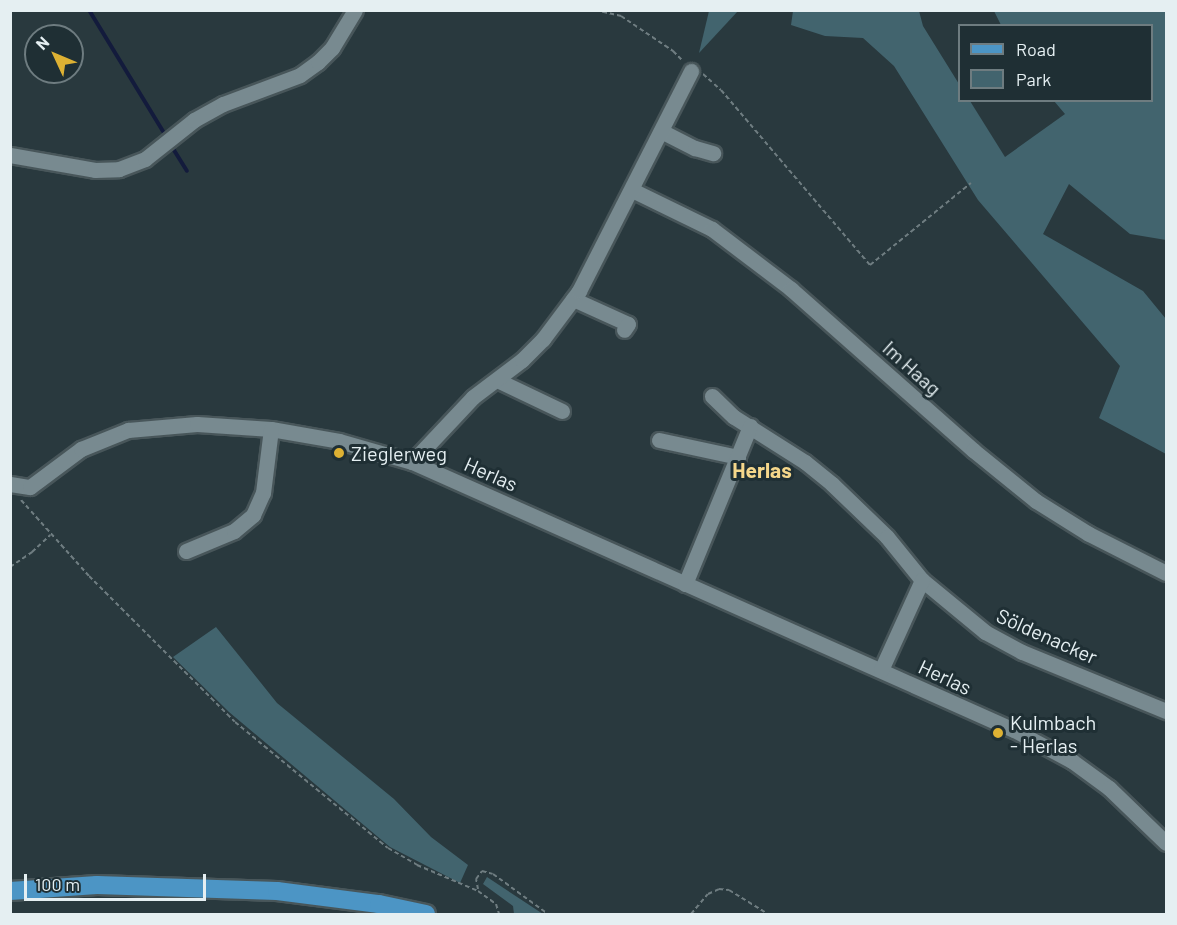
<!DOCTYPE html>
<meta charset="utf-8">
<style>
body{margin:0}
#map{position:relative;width:1177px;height:925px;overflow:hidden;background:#29393e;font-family:Barlow,sans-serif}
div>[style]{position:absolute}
.green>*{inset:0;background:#42646e}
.stream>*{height:4px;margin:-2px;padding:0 2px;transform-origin:2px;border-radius:2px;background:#131b3c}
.path>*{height:2px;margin-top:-1px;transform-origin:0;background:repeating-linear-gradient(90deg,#6f7d81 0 4.5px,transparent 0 7.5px)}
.roads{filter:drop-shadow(2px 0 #48565a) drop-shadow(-2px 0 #48565a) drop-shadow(0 2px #48565a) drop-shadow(0 -2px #48565a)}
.minor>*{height:15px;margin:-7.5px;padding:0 7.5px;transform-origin:7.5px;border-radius:7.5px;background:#788a90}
.major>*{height:18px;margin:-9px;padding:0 9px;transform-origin:9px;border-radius:9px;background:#4c95c5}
.dots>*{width:16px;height:16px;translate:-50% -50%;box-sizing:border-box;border:3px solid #1f2f34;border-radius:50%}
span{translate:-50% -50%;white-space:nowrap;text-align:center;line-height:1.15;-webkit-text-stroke:6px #1f2f34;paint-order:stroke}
.street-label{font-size:20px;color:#e5eff2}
.poi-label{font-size:20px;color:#e5eff2}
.left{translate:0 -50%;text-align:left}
.neighbourhood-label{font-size:21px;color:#f5d78b;font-weight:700}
.frame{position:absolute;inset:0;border:12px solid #e5eff2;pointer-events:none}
.legend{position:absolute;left:958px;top:24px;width:195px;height:78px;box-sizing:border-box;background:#1f2f34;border:2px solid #6e7c80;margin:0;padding:8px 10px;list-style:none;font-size:18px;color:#e5eff2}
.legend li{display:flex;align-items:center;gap:12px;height:30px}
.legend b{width:30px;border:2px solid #6e7c80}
.north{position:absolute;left:24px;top:24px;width:60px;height:60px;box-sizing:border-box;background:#1f2f34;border:2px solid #6e7c80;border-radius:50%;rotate:314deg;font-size:16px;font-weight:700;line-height:24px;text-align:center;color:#e5eff2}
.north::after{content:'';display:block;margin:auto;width:21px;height:27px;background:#ddb133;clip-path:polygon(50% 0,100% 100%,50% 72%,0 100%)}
.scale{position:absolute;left:24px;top:874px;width:182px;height:27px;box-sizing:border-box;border:3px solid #e5eff2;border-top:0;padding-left:8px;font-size:18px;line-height:21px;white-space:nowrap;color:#e5eff2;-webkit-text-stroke:4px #1f2f34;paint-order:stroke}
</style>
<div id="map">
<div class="green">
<div style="clip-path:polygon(709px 11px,738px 11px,699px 53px)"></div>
<div style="clip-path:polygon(793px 11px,919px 11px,923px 26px,959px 84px,960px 100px,970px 101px,1005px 157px,1065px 114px,1054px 101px,1152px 100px,1152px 26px,1001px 25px,994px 11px,1166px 11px,1166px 240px,1130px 234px,1069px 184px,1043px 234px,1143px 291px,1166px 319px,1166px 454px,1099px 418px,1120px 366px,978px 200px,894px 66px,863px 38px,825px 36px,791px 25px)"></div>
<div style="clip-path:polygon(216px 627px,277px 703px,394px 799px,431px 837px,468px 865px,460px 883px,390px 847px,229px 712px,173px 657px)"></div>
<div style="clip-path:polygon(487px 877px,543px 914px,514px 914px,513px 906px,483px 884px)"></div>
</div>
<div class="stream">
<div style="left:89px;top:10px;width:142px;rotate:58.6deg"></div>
<div style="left:172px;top:147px;width:28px;rotate:58deg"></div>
</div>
<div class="path">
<div style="left:595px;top:10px;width:27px;rotate:13deg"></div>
<div style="left:621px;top:16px;width:63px;rotate:33.9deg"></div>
<div style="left:673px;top:51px;width:13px;rotate:45deg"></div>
<div style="left:703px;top:74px;width:24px;rotate:42deg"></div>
<div style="left:721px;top:90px;width:230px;rotate:49.6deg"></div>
<div style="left:870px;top:265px;width:130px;rotate:-39.1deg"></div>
<div style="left:21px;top:500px;width:102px;rotate:48.2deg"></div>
<div style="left:89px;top:576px;width:206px;rotate:45deg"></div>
<div style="left:235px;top:722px;width:198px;rotate:39.5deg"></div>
<div style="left:388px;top:848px;width:34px;rotate:30deg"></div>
<div style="left:417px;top:865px;width:66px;rotate:23.1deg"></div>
<div style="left:478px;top:891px;width:22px;rotate:36deg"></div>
<div style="left:496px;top:904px;width:10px;rotate:73deg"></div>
<div style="left:10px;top:567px;width:27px;rotate:-34deg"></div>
<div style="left:32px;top:552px;width:25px;rotate:-43deg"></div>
<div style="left:478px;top:889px;width:10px;rotate:-101deg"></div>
<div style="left:476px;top:879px;width:10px;rotate:-53deg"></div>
<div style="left:482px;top:871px;width:11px;rotate:15deg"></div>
<div style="left:493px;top:874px;width:68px;rotate:36deg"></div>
<div style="left:548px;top:914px;width:5px"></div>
<div style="left:691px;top:914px;width:26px;rotate:-50deg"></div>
<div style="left:708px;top:894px;width:12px;rotate:-24deg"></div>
<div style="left:719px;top:889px;width:10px;rotate:6deg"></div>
<div style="left:729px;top:890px;width:46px;rotate:31.6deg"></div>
</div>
<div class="roads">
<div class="minor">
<div style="left:661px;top:131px;width:38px;rotate:27deg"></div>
<div style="left:695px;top:148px;width:19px;rotate:16deg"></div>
<div style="left:10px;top:155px;width:86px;rotate:10deg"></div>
<div style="left:95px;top:170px;width:24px;rotate:-2deg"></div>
<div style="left:119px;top:169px;width:28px;rotate:-21deg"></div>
<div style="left:145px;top:159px;width:63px;rotate:-38.5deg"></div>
<div style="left:194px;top:120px;width:33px;rotate:-29deg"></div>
<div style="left:223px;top:104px;width:82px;rotate:-20.6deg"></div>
<div style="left:300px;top:75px;width:22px;rotate:-36deg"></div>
<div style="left:318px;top:62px;width:20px;rotate:-45deg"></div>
<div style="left:332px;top:48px;width:44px;rotate:-58.8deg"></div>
<div style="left:632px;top:190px;width:89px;rotate:26deg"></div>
<div style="left:712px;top:229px;width:99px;rotate:37.2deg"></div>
<div style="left:791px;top:289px;width:243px;rotate:41.5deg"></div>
<div style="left:973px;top:450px;width:81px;rotate:39deg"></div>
<div style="left:1036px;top:501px;width:62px;rotate:31.9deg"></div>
<div style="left:1089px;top:534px;width:86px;rotate:26.9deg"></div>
<div style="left:573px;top:299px;width:60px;rotate:24.4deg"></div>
<div style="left:628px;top:324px;width:7px;rotate:124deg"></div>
<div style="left:497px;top:380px;width:72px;rotate:25.5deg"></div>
<div style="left:712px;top:396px;width:30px;rotate:44deg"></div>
<div style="left:734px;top:417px;width:84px;rotate:32.4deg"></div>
<div style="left:805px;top:462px;width:35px;rotate:39deg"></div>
<div style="left:832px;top:484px;width:76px;rotate:43.9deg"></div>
<div style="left:887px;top:537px;width:55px;rotate:50.9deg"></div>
<div style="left:922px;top:580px;width:82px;rotate:39.5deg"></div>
<div style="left:985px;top:632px;width:42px;rotate:28.4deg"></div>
<div style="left:1022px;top:652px;width:156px;rotate:22.3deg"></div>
<div style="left:659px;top:440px;width:81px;rotate:12.1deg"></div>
<div style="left:412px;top:462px;width:89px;rotate:-46.8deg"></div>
<div style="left:473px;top:397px;width:61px;rotate:-37.1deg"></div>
<div style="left:522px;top:360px;width:30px;rotate:-45deg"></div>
<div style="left:543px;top:339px;width:60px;rotate:-53.1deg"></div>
<div style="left:579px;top:291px;width:247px;rotate:-63deg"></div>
<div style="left:10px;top:484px;width:20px;rotate:9deg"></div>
<div style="left:30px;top:487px;width:64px;rotate:-36.7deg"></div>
<div style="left:81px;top:449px;width:51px;rotate:-22deg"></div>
<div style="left:128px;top:430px;width:69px;rotate:-5deg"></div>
<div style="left:197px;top:424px;width:74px;rotate:3.9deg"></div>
<div style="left:271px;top:429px;width:69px;rotate:10deg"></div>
<div style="left:339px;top:441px;width:76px;rotate:16deg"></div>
<div style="left:412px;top:462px;width:659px;rotate:24deg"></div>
<div style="left:1014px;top:730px;width:66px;rotate:28.1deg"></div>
<div style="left:1072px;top:761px;width:46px;rotate:36.1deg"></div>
<div style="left:1109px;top:788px;width:79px;rotate:44deg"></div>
<div style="left:186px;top:551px;width:52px;rotate:-22.6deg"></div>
<div style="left:234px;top:531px;width:25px;rotate:-40deg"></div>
<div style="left:253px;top:515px;width:24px;rotate:-66deg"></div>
<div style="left:263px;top:493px;width:64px;rotate:-82.9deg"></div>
<div style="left:685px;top:584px;width:171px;rotate:-67.6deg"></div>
<div style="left:881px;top:670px;width:99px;rotate:-65.5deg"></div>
</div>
<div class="major">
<div style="left:10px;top:891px;width:87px;rotate:-3.9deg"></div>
<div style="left:97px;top:885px;width:180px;rotate:1.9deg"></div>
<div style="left:277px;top:891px;width:103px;rotate:7.3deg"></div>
<div style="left:379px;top:904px;width:48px;rotate:12deg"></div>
</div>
</div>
<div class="dots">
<div style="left:339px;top:453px;background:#ddb133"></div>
<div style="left:998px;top:733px;background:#ddb133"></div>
</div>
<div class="street-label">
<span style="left:912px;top:368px;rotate:42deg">Im Haag</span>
<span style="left:491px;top:474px;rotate:24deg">Herlas</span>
<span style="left:1047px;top:636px;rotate:24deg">Söldenacker</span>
<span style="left:945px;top:677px;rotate:25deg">Herlas</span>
</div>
<div class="poi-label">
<span class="left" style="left:351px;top:453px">Zieglerweg</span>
<span class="left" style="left:1010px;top:734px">Kulmbach<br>- Herlas</span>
</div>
<div class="neighbourhood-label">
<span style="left:762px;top:470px">Herlas</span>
</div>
<div class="frame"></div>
<ul class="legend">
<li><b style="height:8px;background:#4c95c5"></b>Road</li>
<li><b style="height:16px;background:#42646e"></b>Park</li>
</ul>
<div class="north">N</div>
<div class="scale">100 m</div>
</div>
